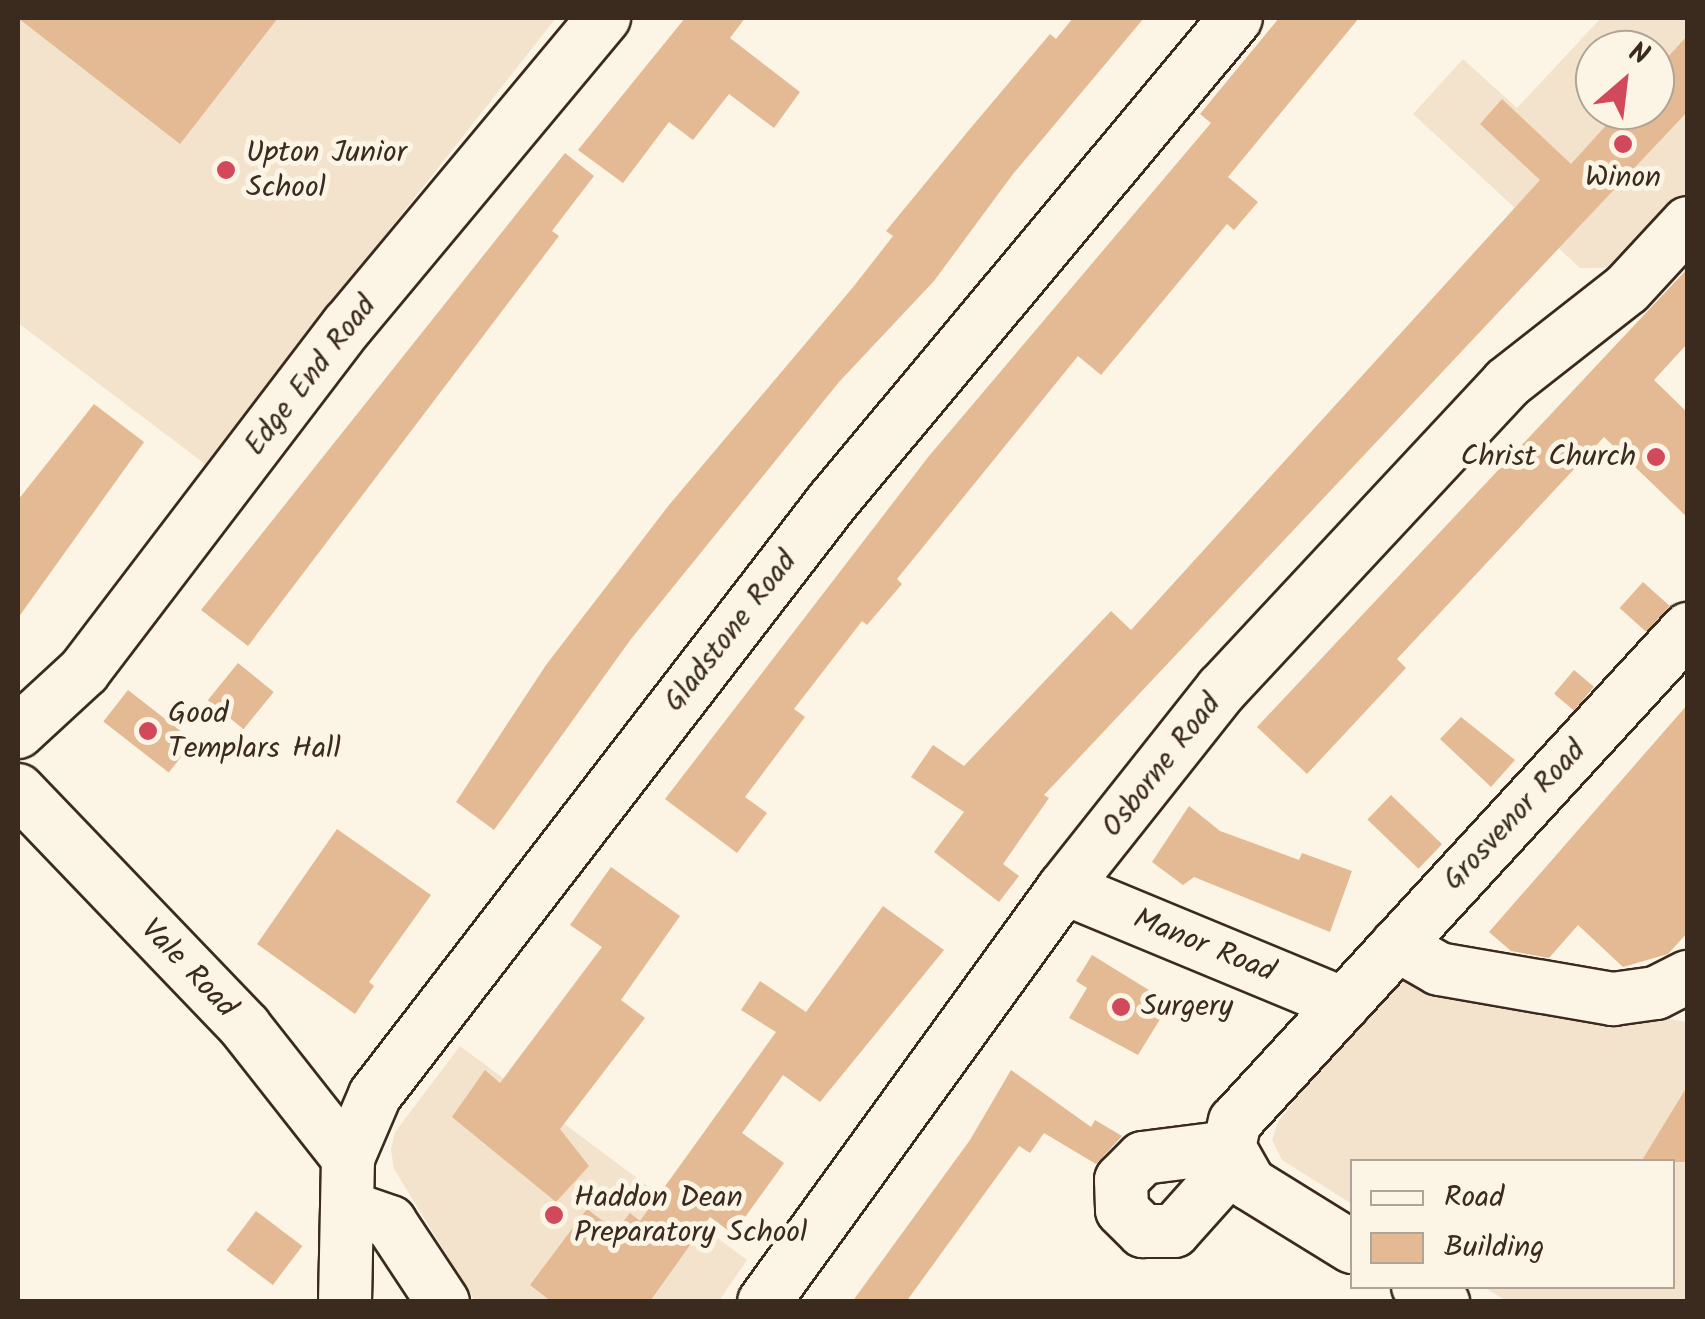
<!DOCTYPE html>
<style>
body{margin:0}
#map{position:relative;width:1705px;height:1319px;overflow:hidden;background:#fcf5e5;font-family:Kalam,sans-serif}
div>[style]{position:absolute}
.built>*{inset:0;background:#f4e3cc}
.building>*{inset:0;background:#e3ba93;transform-origin:0 0}
.roads{filter:drop-shadow(2px 0 #3b2a1e) drop-shadow(-2px 0 #3b2a1e) drop-shadow(0 2px #3b2a1e) drop-shadow(0 -2px #3b2a1e)}
.minor>*{height:52px;margin:-26px;padding:0 26px;transform-origin:26px;border-radius:26px;background:#fcf5e5}
.dots>*{width:28px;height:28px;translate:-50% -50%;box-sizing:border-box;border:5px solid #fcf5e5;border-radius:50%}
span{translate:-50% -50%;white-space:nowrap;text-align:center;line-height:1.15;-webkit-text-stroke:10px #fcf5e5;paint-order:stroke}
.poi-label{font-size:30px;color:#3b2a1e}
.left{translate:0 -50%;text-align:left}
.right{translate:-100% -50%;text-align:right}
.street-label{font-size:30px;color:#3b2a1e}
.frame{position:absolute;inset:0;border:20px solid #3b2a1e;pointer-events:none}
.legend{position:absolute;left:1350px;top:1159px;width:325px;height:130px;box-sizing:border-box;background:#fcf5e5;border:2px solid #afa495;margin:0;padding:12px 18px;list-style:none;font-size:30px;color:#3b2a1e}
.legend li{display:flex;align-items:center;gap:20px;height:50px}
.legend b{width:50px;border:2px solid #afa495}
.north{position:absolute;left:1575px;top:30px;width:100px;height:100px;box-sizing:border-box;background:#fcf5e5;border:2px solid #afa495;border-radius:50%;rotate:28deg;font-size:28px;font-weight:700;line-height:40px;text-align:center;color:#3b2a1e}
.north::after{content:'';display:block;margin:auto;width:35px;height:45px;background:#d1495b;clip-path:polygon(50% 0,100% 100%,50% 72%,0 100%)}
</style>
<div id="map">
<div class="built">
<div style="clip-path:polygon(18px 18px,556px 18px,205px 464px,18px 323px)"></div>
<div style="clip-path:polygon(evenodd,1601px 18px,1687px 18px,1687px 274px,1679px 267px,1580px 268px,1413px 114px,1463px 59px,1517px 108px,1601px 18px,1595px 50px,1655px 50px,1655px 110px,1595px 110px,1595px 50px)"></div>
<div style="clip-path:polygon(1398px 968px,1687px 1022px,1687px 1301px,1507px 1301px,1483px 1287px,1672px 1286px,1672px 1162px,1352px 1162px,1352px 1204px,1282px 1160px,1272px 1140px,1278px 1122px)"></div>
<div style="clip-path:polygon(460px 1046px,747px 1260px,719px 1301px,475px 1301px,394px 1169px,391px 1150px,395px 1132px)"></div>
</div>
<div class="building">
<div style="clip-path:polygon(18px 18px,278px 18px,180px 144px)"></div>
<div style="clip-path:polygon(685px 18px,745px 18px,730px 38px,800px 92px,774px 128px,729px 94px,693px 140px,669px 122px,623px 183px,578px 150px)"></div>
<div style="clip-path:polygon(1073px 18px,1144px 18px,1013px 174px,934px 281px,839px 382px,631px 639px,494px 830px,456px 802px,546px 665px,669px 505px,854px 286px,893px 236px,886px 231px,969px 130px,1050px 34px,1056px 39px)"></div>
<div style="clip-path:polygon(1279px 18px,1359px 18px,1228px 177px,1258px 202px,1234px 230px,1227px 224px,1101px 375px,1078px 356px,897px 579px,902px 584px,867px 625px,862px 621px,794px 709px,805px 717px,745px 797px,767px 813px,737px 853px,665px 799px,929px 456px,1211px 123px,1200px 114px)"></div>
<div style="clip-path:polygon(1688px 35px,1688px 111px,1044px 795px,1049px 798px,1003px 864px,1019px 876px,999px 902px,934px 852px,964px 812px,911px 777px,933px 745px,964px 766px,1111px 611px,1131px 630px,1540px 180px,1480px 124px,1502px 99px,1571px 164px,1620px 110px,1655px 110px,1655px 71px)"></div>
<div style="clip-path:polygon(565px 153px,594px 176px,552px 231px,559px 236px,248px 646px,201px 610px)"></div>
<div style="clip-path:polygon(1688px 268px,1688px 343px,1654px 380px,1688px 413px,1688px 518px,1604px 437px,1397px 659px,1406px 668px,1307px 774px,1257px 727px)"></div>
<div style="clip-path:polygon(94px 404px,144px 442px,18px 618px,18px 500px)"></div>
<div style="left:1643px;top:582px;width:36px;height:35px;rotate:42deg"></div>
<div style="left:238px;top:663px;width:46px;height:48px;rotate:39deg"></div>
<div style="left:1574px;top:670px;width:26px;height:31px;rotate:40deg"></div>
<div style="left:128px;top:690px;width:83px;height:40px;rotate:38deg"></div>
<div style="clip-path:polygon(1688px 704px,1688px 932px,1668px 954px,1623px 967px,1578px 925px,1549px 958px,1511px 951px,1489px 932px)"></div>
<div style="clip-path:polygon(1461px 717px,1515px 760px,1491px 787px,1440px 739px)"></div>
<div style="left:1391px;top:795px;width:71px;height:34px;rotate:44deg"></div>
<div style="clip-path:polygon(1189px 806px,1220px 831px,1299px 860px,1302px 853px,1352px 871px,1330px 932px,1194px 877px,1183px 885px,1152px 862px)"></div>
<div style="clip-path:polygon(337px 829px,431px 895px,369px 982px,374px 986px,355px 1014px,257px 944px)"></div>
<div style="clip-path:polygon(611px 867px,680px 916px,621px 1000px,645px 1018px,560px 1129px,589px 1166px,556px 1202px,452px 1117px,485px 1070px,500px 1083px,602px 947px,570px 925px)"></div>
<div style="clip-path:polygon(883px 906px,944px 950px,820px 1102px,783px 1075px,742px 1133px,784px 1163px,733px 1234px,710px 1217px,651px 1300px,552px 1302px,530px 1285px,587px 1209px,616px 1231px,630px 1213px,640px 1221px,776px 1032px,741px 1010px,760px 981px,806px 1012px)"></div>
<div style="clip-path:polygon(1092px 955px,1170px 1003px,1138px 1055px,1069px 1018px,1087px 988px,1076px 981px)"></div>
<div style="clip-path:polygon(1011px 1070px,1091px 1127px,1095px 1120px,1122px 1136px,1096px 1164px,1044px 1133px,1030px 1153px,1019px 1146px,906px 1302px,852px 1302px,970px 1140px)"></div>
<div style="clip-path:polygon(1688px 1085px,1688px 1162px,1641px 1162px)"></div>
<div style="left:256px;top:1211px;width:58px;height:49px;rotate:37deg"></div>
</div>
<div class="roads">
<div class="minor">
<div style="left:18px;top:732px;width:90px;rotate:-42.7deg"></div>
<div style="left:84px;top:671px;width:435px;rotate:-52.7deg"></div>
<div style="left:348px;top:325px;width:400px;rotate:-50.2deg"></div>
<div style="left:18px;top:790px;width:328px;rotate:46.2deg"></div>
<div style="left:245px;top:1027px;width:167px;rotate:51.8deg"></div>
<div style="left:1064px;top:888px;width:303px;rotate:22.5deg"></div>
<div style="left:1397px;top:945px;width:48px;rotate:29.7deg"></div>
<div style="left:1439px;top:969px;width:177px;rotate:9.8deg"></div>
<div style="left:1613px;top:999px;width:43px;rotate:-7.9deg"></div>
<div style="left:1656px;top:993px;width:36px;rotate:-27deg"></div>
<div style="left:1229px;top:1147px;width:87px;rotate:172.7deg"></div>
<div style="left:1143px;top:1158px;width:31px;rotate:135deg"></div>
<div style="left:1121px;top:1180px;width:30px;rotate:88deg"></div>
<div style="left:1122px;top:1210px;width:30px;rotate:45deg"></div>
<div style="left:1143px;top:1231px;width:31px"></div>
<div style="left:1174px;top:1231px;width:90px;rotate:-48.2deg"></div>
<div style="left:347px;top:1207px;width:46px;rotate:19.2deg"></div>
<div style="left:390px;top:1222px;width:96px;rotate:56.5deg"></div>
<div style="left:1352px;top:1247px;width:120px;rotate:-148.3deg"></div>
<div style="left:1250px;top:1184px;width:43px;rotate:-119.6deg"></div>
<div style="left:1229px;top:1147px;width:26px;rotate:-77deg"></div>
<div style="left:1235px;top:1122px;width:670px;rotate:-47.42deg"></div>
<div style="left:1418px;top:1286px;width:30px;rotate:33deg"></div>
<div style="left:345px;top:1302px;width:144px;rotate:-88.8deg"></div>
<div style="left:348px;top:1158px;width:69px;rotate:-66.8deg"></div>
<div style="left:375px;top:1095px;width:749px;rotate:-52.38deg"></div>
<div style="left:832px;top:502px;width:630px;rotate:-50.15deg"></div>
<div style="left:764px;top:1302px;width:511px;rotate:-54.07deg"></div>
<div style="left:1064px;top:888px;width:254px;rotate:-51.6deg"></div>
<div style="left:1222px;top:689px;width:418px;rotate:-47deg"></div>
<div style="left:1507px;top:383px;width:152px;rotate:-38.1deg"></div>
<div style="left:1627px;top:289px;width:90px;rotate:-47.3deg"></div>
</div>
</div>
<div class="dots">
<div style="left:1623px;top:144px;background:#d1495b"></div>
<div style="left:226px;top:170px;background:#d1495b"></div>
<div style="left:1656px;top:457px;background:#d1495b"></div>
<div style="left:148px;top:731px;background:#d1495b"></div>
<div style="left:1121px;top:1007px;background:#d1495b"></div>
<div style="left:554px;top:1215px;background:#d1495b"></div>
</div>
<div class="poi-label">
<span class="left" style="left:246px;top:170px">Upton Junior<br>School</span>
<span style="left:1623px;top:178px">Winon</span>
<span class="right" style="left:1636px;top:457px">Christ Church</span>
<span class="left" style="left:168px;top:731px">Good<br>Templars Hall</span>
<span class="left" style="left:1141px;top:1007px">Surgery</span>
<span class="left" style="left:574px;top:1215px">Haddon Dean<br>Preparatory School</span>
</div>
<div class="street-label">
<span style="left:311px;top:376px;rotate:-52deg">Edge End Road</span>
<span style="left:731px;top:632px;rotate:-52deg">Gladstone Road</span>
<span style="left:1162px;top:766px;rotate:-52deg">Osborne Road</span>
<span style="left:1515px;top:816px;rotate:-47deg">Grosvenor Road</span>
<span style="left:1204px;top:946px;rotate:22deg">Manor Road</span>
<span style="left:188px;top:969px;rotate:46deg">Vale Road</span>
</div>
<div class="frame"></div>
<ul class="legend">
<li><b style="height:12px;background:#fcf5e5"></b>Road</li>
<li><b style="height:28px;background:#e3ba93"></b>Building</li>
</ul>
<div class="north">N</div>
</div>
